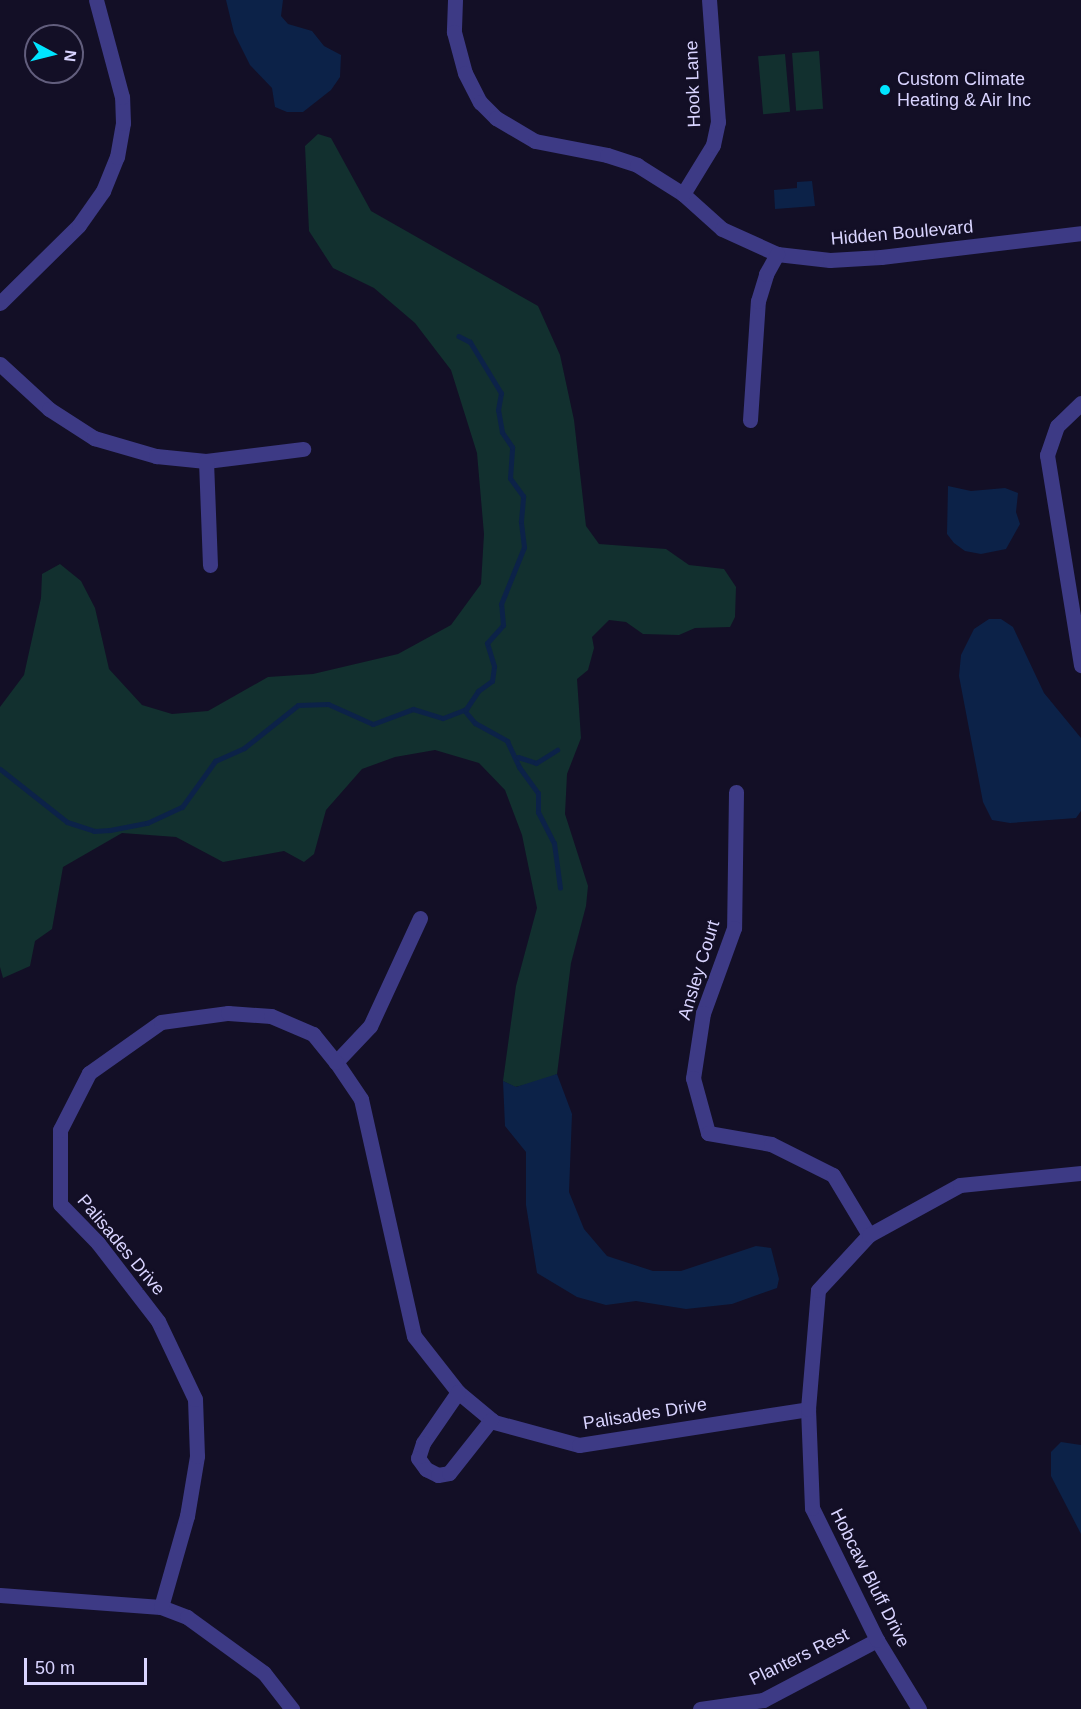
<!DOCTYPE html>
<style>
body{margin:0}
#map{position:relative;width:1081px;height:1709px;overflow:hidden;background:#130f26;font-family:Arial,sans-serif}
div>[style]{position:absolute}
.green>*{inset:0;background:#12302f;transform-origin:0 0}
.water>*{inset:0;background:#0c2248}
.stream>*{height:5px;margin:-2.5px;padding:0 2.5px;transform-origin:2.5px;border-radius:2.5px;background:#0c2248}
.minor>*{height:15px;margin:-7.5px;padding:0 7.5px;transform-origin:7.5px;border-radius:7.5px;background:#3d3a85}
.dots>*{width:16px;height:16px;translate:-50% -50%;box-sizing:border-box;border:3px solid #130f26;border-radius:50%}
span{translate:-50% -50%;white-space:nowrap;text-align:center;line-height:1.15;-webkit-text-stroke:4.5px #130f26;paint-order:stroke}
.poi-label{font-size:18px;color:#d9d4ff}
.left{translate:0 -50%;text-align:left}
.street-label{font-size:18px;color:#d9d4ff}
.north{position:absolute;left:24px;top:24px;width:60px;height:60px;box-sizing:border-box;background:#130f26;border:2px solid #625e7d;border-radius:50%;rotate:97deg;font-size:16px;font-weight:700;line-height:24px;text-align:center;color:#d9d4ff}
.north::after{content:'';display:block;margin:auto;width:21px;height:27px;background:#00e5ff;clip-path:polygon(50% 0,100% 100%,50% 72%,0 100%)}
.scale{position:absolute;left:24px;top:1658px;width:123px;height:27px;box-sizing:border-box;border:3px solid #d9d4ff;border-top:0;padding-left:8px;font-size:18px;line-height:21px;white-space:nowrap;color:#d9d4ff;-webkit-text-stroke:4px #130f26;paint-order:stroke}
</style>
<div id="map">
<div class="green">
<div style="left:819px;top:51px;width:58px;height:27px;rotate:86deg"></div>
<div style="left:785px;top:54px;width:58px;height:27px;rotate:85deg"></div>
<div style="clip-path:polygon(318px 134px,331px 138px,371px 211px,538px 306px,560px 355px,574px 420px,586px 526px,599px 544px,666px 549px,689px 565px,724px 569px,736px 587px,735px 617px,730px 627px,695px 628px,679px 635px,643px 634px,626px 622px,609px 620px,592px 637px,594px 648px,588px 670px,577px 679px,581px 738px,567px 774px,565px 814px,588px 886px,586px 906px,571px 963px,557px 1074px,539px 1082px,515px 1087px,503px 1081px,516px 986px,537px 908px,522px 835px,505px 790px,479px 763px,435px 750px,395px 757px,362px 769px,326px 810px,314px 854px,304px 862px,284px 851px,223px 862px,176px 837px,122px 833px,63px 867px,52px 929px,35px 941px,30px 966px,3px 978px,0 967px,0 707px,24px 675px,41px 598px,42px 574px,60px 564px,81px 581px,95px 608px,109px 669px,142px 705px,172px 714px,208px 711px,268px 677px,313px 674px,398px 654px,451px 625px,481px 584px,484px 534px,477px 453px,451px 370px,415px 323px,374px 288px,333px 268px,309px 231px,305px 146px)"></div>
</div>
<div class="water">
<div style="clip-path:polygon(226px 0,283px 0,281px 16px,288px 24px,312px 31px,324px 46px,341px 55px,340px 77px,331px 90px,303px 112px,287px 112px,275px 107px,272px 88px,250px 65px,234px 33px)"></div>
<div style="clip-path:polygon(812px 181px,815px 206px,775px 209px,774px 190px,797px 188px,797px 182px)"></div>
<div style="clip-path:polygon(948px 486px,971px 491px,1005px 488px,1018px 493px,1016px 512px,1020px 524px,1006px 549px,981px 554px,965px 551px,954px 543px,947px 534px)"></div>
<div style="clip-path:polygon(989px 619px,1001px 619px,1013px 627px,1044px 693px,1081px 738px,1081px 811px,1076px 818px,1010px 823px,992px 820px,983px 802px,959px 676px,961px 655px,974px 629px)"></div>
<div style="clip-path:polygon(557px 1074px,572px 1114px,569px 1192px,584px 1229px,607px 1256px,653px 1271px,681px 1271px,756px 1246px,771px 1248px,779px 1279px,777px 1288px,732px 1304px,686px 1309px,636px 1301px,606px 1305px,577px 1297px,537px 1273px,526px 1205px,526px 1152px,505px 1126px,503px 1081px,516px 1087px)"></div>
<div style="clip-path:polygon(1061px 1442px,1081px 1445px,1081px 1534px,1051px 1476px,1051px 1452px)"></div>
</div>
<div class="stream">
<div style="left:464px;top:710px;width:17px;rotate:50deg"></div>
<div style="left:475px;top:723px;width:37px;rotate:29deg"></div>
<div style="left:507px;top:741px;width:29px;rotate:65deg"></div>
<div style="left:519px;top:767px;width:32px;rotate:54deg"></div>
<div style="left:538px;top:793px;width:19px;rotate:90deg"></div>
<div style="left:538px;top:812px;width:35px;rotate:63deg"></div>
<div style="left:554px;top:843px;width:45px;rotate:82.4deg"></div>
<div style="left:518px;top:757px;width:19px;rotate:18deg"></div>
<div style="left:536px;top:763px;width:25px;rotate:-32deg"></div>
<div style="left:0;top:769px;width:85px;rotate:38.3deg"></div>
<div style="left:67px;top:822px;width:28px;rotate:18deg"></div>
<div style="left:94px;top:831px;width:16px;rotate:-4deg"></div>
<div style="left:110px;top:830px;width:38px;rotate:-11deg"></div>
<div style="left:147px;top:823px;width:38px;rotate:-25deg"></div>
<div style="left:182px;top:807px;width:57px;rotate:-54.3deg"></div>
<div style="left:215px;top:761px;width:32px;rotate:-24deg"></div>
<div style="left:244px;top:748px;width:69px;rotate:-38.5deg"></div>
<div style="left:298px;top:705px;width:30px;rotate:-2deg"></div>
<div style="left:328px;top:704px;width:49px;rotate:24deg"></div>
<div style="left:373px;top:724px;width:43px;rotate:-20.6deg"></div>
<div style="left:413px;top:709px;width:31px;rotate:17deg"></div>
<div style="left:443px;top:718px;width:25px;rotate:-21deg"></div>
<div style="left:466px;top:709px;width:22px;rotate:-56deg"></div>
<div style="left:478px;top:691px;width:17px;rotate:-36deg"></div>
<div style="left:492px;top:681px;width:15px;rotate:-82deg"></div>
<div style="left:494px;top:666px;width:24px;rotate:-107deg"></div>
<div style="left:487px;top:643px;width:24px;rotate:-48deg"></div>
<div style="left:503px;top:625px;width:21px;rotate:-95deg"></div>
<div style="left:501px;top:604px;width:61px;rotate:-68deg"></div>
<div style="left:524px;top:547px;width:26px;rotate:-97deg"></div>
<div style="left:521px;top:521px;width:25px;rotate:-85deg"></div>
<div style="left:523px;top:496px;width:22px;rotate:-126deg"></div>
<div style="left:510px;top:478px;width:31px;rotate:-86deg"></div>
<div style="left:512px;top:447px;width:18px;rotate:-124deg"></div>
<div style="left:502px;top:432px;width:22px;rotate:-100deg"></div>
<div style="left:498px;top:410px;width:17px;rotate:-80deg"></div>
<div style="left:501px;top:393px;width:60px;rotate:-121.3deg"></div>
<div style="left:470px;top:342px;width:13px;rotate:-153deg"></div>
</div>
<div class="minor">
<div style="left:455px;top:0;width:32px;rotate:92deg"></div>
<div style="left:454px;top:32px;width:42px;rotate:75deg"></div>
<div style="left:465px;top:73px;width:33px;rotate:63deg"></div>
<div style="left:480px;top:102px;width:23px;rotate:45deg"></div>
<div style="left:496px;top:118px;width:45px;rotate:30.5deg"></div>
<div style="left:535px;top:141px;width:73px;rotate:11deg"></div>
<div style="left:607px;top:155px;width:32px;rotate:18deg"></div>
<div style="left:637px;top:165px;width:54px;rotate:32.2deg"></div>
<div style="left:683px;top:194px;width:52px;rotate:41.9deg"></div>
<div style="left:722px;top:229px;width:60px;rotate:24.4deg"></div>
<div style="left:777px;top:254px;width:53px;rotate:6.5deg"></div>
<div style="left:830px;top:260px;width:51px;rotate:-3.4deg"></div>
<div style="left:881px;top:257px;width:201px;rotate:-6.8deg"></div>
<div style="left:683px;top:194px;width:57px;rotate:-58.5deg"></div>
<div style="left:713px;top:145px;width:24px;rotate:-78deg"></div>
<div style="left:718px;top:122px;width:122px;rotate:-94.2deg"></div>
<div style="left:0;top:303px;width:111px;rotate:-44.6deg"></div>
<div style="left:79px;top:225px;width:42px;rotate:-54.8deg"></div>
<div style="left:103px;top:191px;width:37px;rotate:-68deg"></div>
<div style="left:117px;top:157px;width:35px;rotate:-80deg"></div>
<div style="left:123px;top:123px;width:26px;rotate:-92deg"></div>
<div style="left:122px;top:97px;width:100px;rotate:-105deg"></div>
<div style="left:0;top:364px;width:67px;rotate:42.6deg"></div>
<div style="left:49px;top:409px;width:54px;rotate:32.8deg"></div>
<div style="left:94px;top:438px;width:65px;rotate:16.2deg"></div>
<div style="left:156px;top:456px;width:50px;rotate:5.7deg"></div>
<div style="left:206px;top:461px;width:98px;rotate:-7.1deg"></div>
<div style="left:1081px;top:403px;width:33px;rotate:136deg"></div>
<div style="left:1057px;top:426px;width:31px;rotate:109deg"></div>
<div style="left:1047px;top:455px;width:213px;rotate:80.8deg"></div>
<div style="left:750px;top:420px;width:119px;rotate:-86.2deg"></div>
<div style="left:758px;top:301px;width:28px;rotate:-73deg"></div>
<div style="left:766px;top:274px;width:23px;rotate:-61deg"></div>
<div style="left:206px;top:461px;width:104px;rotate:87.8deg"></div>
<div style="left:736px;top:792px;width:136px;rotate:90.8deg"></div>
<div style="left:734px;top:928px;width:90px;rotate:110deg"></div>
<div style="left:703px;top:1013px;width:66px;rotate:98.7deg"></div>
<div style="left:693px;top:1078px;width:57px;rotate:74.7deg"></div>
<div style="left:708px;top:1133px;width:64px;rotate:9.9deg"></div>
<div style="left:771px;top:1144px;width:69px;rotate:26.6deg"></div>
<div style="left:833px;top:1175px;width:70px;rotate:59deg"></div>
<div style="left:420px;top:918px;width:119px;rotate:114.8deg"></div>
<div style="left:370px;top:1026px;width:50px;rotate:133.4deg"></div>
<div style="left:336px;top:1062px;width:45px;rotate:56deg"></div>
<div style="left:361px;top:1099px;width:243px;rotate:77.4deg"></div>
<div style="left:414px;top:1336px;width:71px;rotate:51.8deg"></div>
<div style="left:458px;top:1392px;width:47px;rotate:39.8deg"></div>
<div style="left:494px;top:1422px;width:88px;rotate:15.1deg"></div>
<div style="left:579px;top:1445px;width:232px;rotate:-8.9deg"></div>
<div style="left:458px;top:1392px;width:62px;rotate:124.5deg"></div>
<div style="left:423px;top:1443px;width:16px;rotate:108deg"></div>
<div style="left:418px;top:1458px;width:14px;rotate:54deg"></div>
<div style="left:426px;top:1469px;width:13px;rotate:27deg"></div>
<div style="left:438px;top:1475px;width:11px;rotate:-10deg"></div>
<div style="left:449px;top:1473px;width:68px;rotate:-51.6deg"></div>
<div style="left:0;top:1595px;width:161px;rotate:4.3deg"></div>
<div style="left:161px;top:1607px;width:28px;rotate:21deg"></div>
<div style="left:187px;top:1617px;width:95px;rotate:36deg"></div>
<div style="left:264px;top:1673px;width:46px;rotate:52.1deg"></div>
<div style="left:161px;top:1607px;width:95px;rotate:-74.1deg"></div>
<div style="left:187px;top:1516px;width:61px;rotate:-80.5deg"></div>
<div style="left:197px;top:1456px;width:57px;rotate:-92deg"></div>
<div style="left:195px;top:1399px;width:86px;rotate:-115.4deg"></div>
<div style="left:158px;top:1321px;width:98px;rotate:-127.6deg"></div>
<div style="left:98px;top:1243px;width:54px;rotate:-134.3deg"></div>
<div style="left:60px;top:1204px;width:74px;rotate:-90deg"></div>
<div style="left:60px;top:1130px;width:64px;rotate:-63deg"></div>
<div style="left:89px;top:1073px;width:88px;rotate:-35.3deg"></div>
<div style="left:161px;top:1022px;width:68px;rotate:-7.7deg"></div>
<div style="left:228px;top:1013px;width:43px;rotate:4deg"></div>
<div style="left:271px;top:1016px;width:46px;rotate:23.2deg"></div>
<div style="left:313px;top:1034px;width:36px;rotate:51deg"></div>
<div style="left:700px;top:1709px;width:64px;rotate:-8.1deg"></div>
<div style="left:763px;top:1700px;width:129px;rotate:-27.8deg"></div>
<div style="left:919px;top:1709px;width:81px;rotate:-121.3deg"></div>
<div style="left:877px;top:1640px;width:147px;rotate:-116.2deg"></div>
<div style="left:812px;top:1508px;width:99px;rotate:-92.3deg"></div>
<div style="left:808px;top:1409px;width:119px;rotate:-85.2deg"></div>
<div style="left:818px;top:1290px;width:75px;rotate:-47.2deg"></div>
<div style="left:869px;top:1235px;width:104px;rotate:-28.8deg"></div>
<div style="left:960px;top:1185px;width:122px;rotate:-5.7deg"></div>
</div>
<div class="dots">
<div style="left:885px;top:90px;background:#00e5ff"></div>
</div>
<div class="poi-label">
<span class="left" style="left:897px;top:90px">Custom Climate<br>Heating &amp; Air Inc</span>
</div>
<div class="street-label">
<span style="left:693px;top:84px;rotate:-92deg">Hook Lane</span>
<span style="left:902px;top:233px;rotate:-5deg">Hidden Boulevard</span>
<span style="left:699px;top:970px;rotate:-73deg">Ansley Court</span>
<span style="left:121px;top:1245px;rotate:50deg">Palisades Drive</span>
<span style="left:645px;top:1414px;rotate:-9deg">Palisades Drive</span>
<span style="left:870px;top:1578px;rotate:63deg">Hobcaw Bluff Drive</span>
<span style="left:799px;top:1657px;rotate:-26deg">Planters Rest</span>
</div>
<div class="north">N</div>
<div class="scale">50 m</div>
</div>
